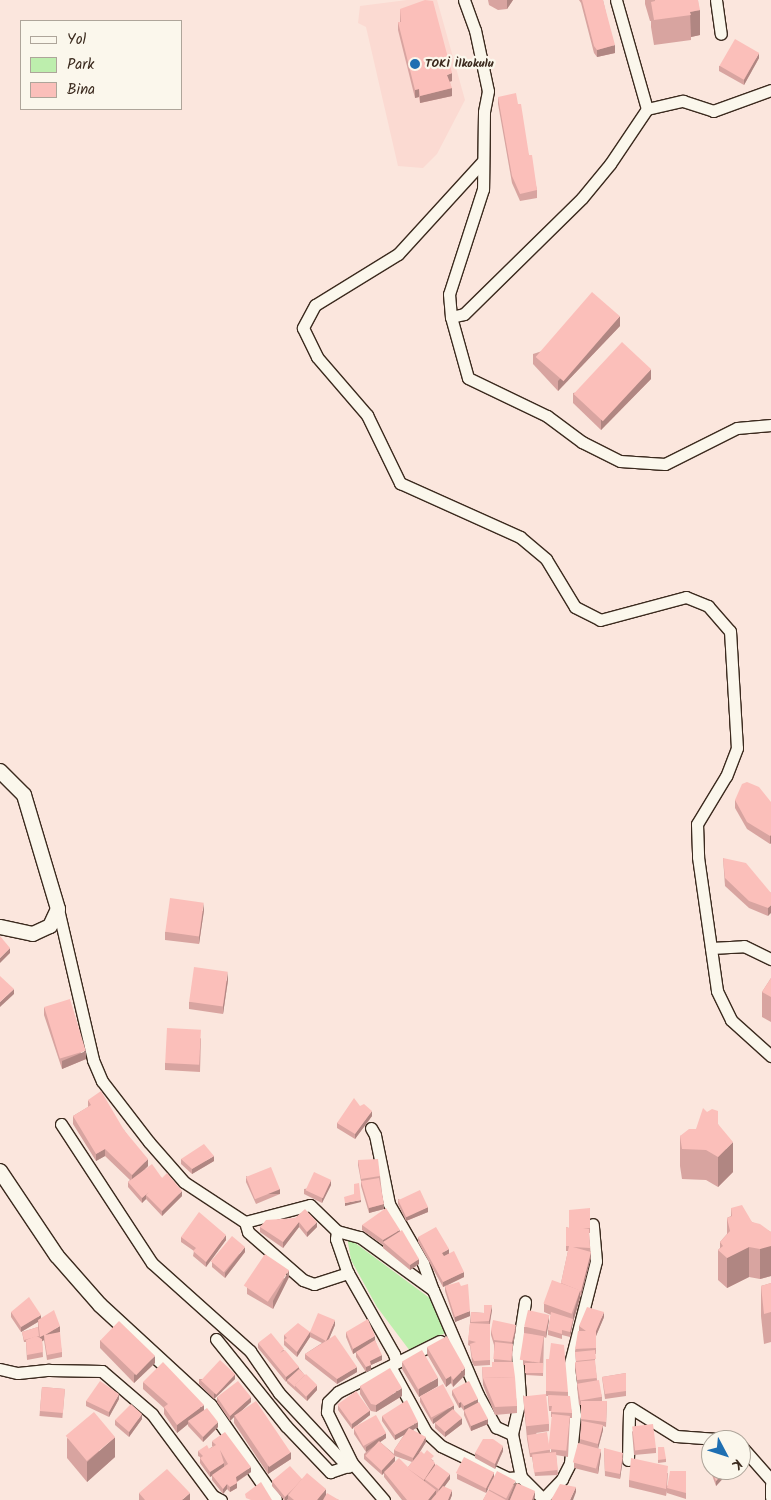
<!DOCTYPE html>
<meta charset="utf-8">
<style>
body{margin:0}
#map{position:relative;width:771px;height:1500px;overflow:hidden;background:#fbe6dd;font-family:Kalam,sans-serif}
div>[style]{position:absolute}
.built>*{inset:0;background:#fbdad2}
.green>*{inset:0;background:#bdeead}
.roads{filter:drop-shadow(1px 0 #3b2a1e) drop-shadow(-1px 0 #3b2a1e) drop-shadow(0 1px #3b2a1e) drop-shadow(0 -1px #3b2a1e)}
.minor>*{height:11px;margin:-5.5px;padding:0 5.5px;transform-origin:5.5px;border-radius:5.5px;background:#fbf7ec}
.tertiary>*{height:14px;margin:-7px;padding:0 7px;transform-origin:7px;border-radius:7px;background:#fbf7ec}
.wall>*{inset:0;background:#d8a4a0;transform-origin:0 0}
.shaded-wall>*{inset:0;background:#b08682;transform-origin:0 0}
.building>*{inset:0;background:#fbbfba;transform-origin:0 0}
.dots>*{width:14px;height:14px;translate:-50% -50%;box-sizing:border-box;border:2px solid #fbf7ec;border-radius:50%}
span{translate:-50% -50%;white-space:nowrap;text-align:center;line-height:1.15;-webkit-text-stroke:4.5px #fbf7ec;paint-order:stroke}
.poi-label{font-size:12px;color:#3b2a1e;font-weight:700}
.left{translate:0 -50%;text-align:left}
.legend{position:absolute;left:20px;top:20px;width:162px;height:90px;box-sizing:border-box;background:#fbf7ec;border:1px solid #aea59a;margin:0;padding:6px 9px;list-style:none;font-size:15px;color:#3b2a1e}
.legend li{display:flex;align-items:center;gap:10px;height:25px}
.legend b{width:25px;border:1px solid #aea59a}
.north{position:absolute;left:701px;top:1430px;width:50px;height:50px;box-sizing:border-box;background:#fbf7ec;border:1px solid #aea59a;border-radius:50%;rotate:130deg;font-size:14px;font-weight:700;line-height:20px;text-align:center;color:#3b2a1e}
.north::after{content:'';display:block;margin:auto;width:18px;height:22px;background:#1f6fb2;clip-path:polygon(50% 0,100% 100%,50% 72%,0 100%)}
</style>
<div id="map">
<div class="built">
<div style="clip-path:polygon(407px 0,437px 0,465px 100px,437px 154px,423px 168px,398px 166px,366px 27px,358px 23px,360px 6px)"></div>
</div>
<div class="green">
<div style="clip-path:polygon(347px 1237px,431px 1299px,445px 1333px,410px 1351px,377px 1307px,351px 1260px)"></div>
</div>
<div class="roads">
<div class="minor">
<div style="left:464px;top:0;width:32px;rotate:70deg"></div>
<div style="left:475px;top:30px;width:62px;rotate:78deg"></div>
<div style="left:488px;top:91px;width:21px;rotate:101deg"></div>
<div style="left:484px;top:112px;width:77px;rotate:90.7deg"></div>
<div style="left:483px;top:189px;width:110px;rotate:107.9deg"></div>
<div style="left:449px;top:294px;width:23px;rotate:85deg"></div>
<div style="left:451px;top:317px;width:13px;rotate:-13deg"></div>
<div style="left:464px;top:314px;width:165px;rotate:-44.5deg"></div>
<div style="left:582px;top:198px;width:44px;rotate:-50.5deg"></div>
<div style="left:610px;top:164px;width:66px;rotate:-56.1deg"></div>
<div style="left:647px;top:109px;width:113px;rotate:-105.9deg"></div>
<div style="left:716px;top:0;width:34px;rotate:82deg"></div>
<div style="left:647px;top:109px;width:37px;rotate:-13deg"></div>
<div style="left:683px;top:101px;width:32px;rotate:18deg"></div>
<div style="left:713px;top:111px;width:62px;rotate:-19.9deg"></div>
<div style="left:483px;top:161px;width:126px;rotate:132.4deg"></div>
<div style="left:398px;top:254px;width:97px;rotate:148.4deg"></div>
<div style="left:315px;top:305px;width:26px;rotate:118deg"></div>
<div style="left:303px;top:328px;width:32px;rotate:64deg"></div>
<div style="left:317px;top:357px;width:77px;rotate:49.2deg"></div>
<div style="left:367px;top:415px;width:76px;rotate:64.1deg"></div>
<div style="left:400px;top:483px;width:132px;rotate:24.2deg"></div>
<div style="left:520px;top:537px;width:34px;rotate:40deg"></div>
<div style="left:546px;top:559px;width:56px;rotate:58.9deg"></div>
<div style="left:575px;top:607px;width:28px;rotate:27deg"></div>
<div style="left:600px;top:620px;width:89px;rotate:-15deg"></div>
<div style="left:686px;top:597px;width:24px;rotate:22deg"></div>
<div style="left:708px;top:606px;width:33px;rotate:49deg"></div>
<div style="left:730px;top:631px;width:117px;rotate:86.6deg"></div>
<div style="left:737px;top:748px;width:30px;rotate:111deg"></div>
<div style="left:726px;top:776px;width:56px;rotate:121.1deg"></div>
<div style="left:697px;top:824px;width:33px;rotate:88deg"></div>
<div style="left:698px;top:857px;width:135px;rotate:81.9deg"></div>
<div style="left:717px;top:991px;width:32px;rotate:64deg"></div>
<div style="left:731px;top:1020px;width:54px;rotate:42deg"></div>
<div style="left:451px;top:317px;width:63px;rotate:74.4deg"></div>
<div style="left:468px;top:378px;width:88px;rotate:25.7deg"></div>
<div style="left:547px;top:416px;width:44px;rotate:36.6deg"></div>
<div style="left:582px;top:442px;width:42px;rotate:26.6deg"></div>
<div style="left:620px;top:461px;width:45px;rotate:3.8deg"></div>
<div style="left:665px;top:464px;width:80px;rotate:-26.6deg"></div>
<div style="left:737px;top:428px;width:34px;rotate:-5deg"></div>
<div style="left:58px;top:909px;width:155px;rotate:76.9deg"></div>
<div style="left:93px;top:1060px;width:23px;rotate:67deg"></div>
<div style="left:102px;top:1081px;width:77px;rotate:52.4deg"></div>
<div style="left:149px;top:1142px;width:53px;rotate:48.8deg"></div>
<div style="left:184px;top:1182px;width:73px;rotate:33.3deg"></div>
<div style="left:245px;top:1222px;width:10px;rotate:73deg"></div>
<div style="left:248px;top:1232px;width:73px;rotate:41.1deg"></div>
<div style="left:303px;top:1280px;width:12px;rotate:20deg"></div>
<div style="left:314px;top:1284px;width:36px;rotate:-18deg"></div>
<div style="left:711px;top:948px;width:33px;rotate:-3deg"></div>
<div style="left:744px;top:946px;width:30px;rotate:26deg"></div>
<div style="left:61px;top:1124px;width:166px;rotate:56.8deg"></div>
<div style="left:152px;top:1263px;width:132px;rotate:41.9deg"></div>
<div style="left:250px;top:1351px;width:51px;rotate:55.4deg"></div>
<div style="left:279px;top:1393px;width:101px;rotate:47deg"></div>
<div style="left:371px;top:1128px;width:8px;rotate:60deg"></div>
<div style="left:375px;top:1135px;width:70px;rotate:78.5deg"></div>
<div style="left:389px;top:1204px;width:68px;rotate:60deg"></div>
<div style="left:423px;top:1263px;width:29px;rotate:70deg"></div>
<div style="left:245px;top:1222px;width:67px;rotate:-14.7deg"></div>
<div style="left:310px;top:1205px;width:37px;rotate:44deg"></div>
<div style="left:337px;top:1231px;width:24px;rotate:15deg"></div>
<div style="left:360px;top:1237px;width:90px;rotate:36deg"></div>
<div style="left:433px;top:1290px;width:114px;rotate:66.8deg"></div>
<div style="left:478px;top:1395px;width:37px;rotate:61deg"></div>
<div style="left:496px;top:1427px;width:17px;rotate:24deg"></div>
<div style="left:337px;top:1231px;width:8px;rotate:97deg"></div>
<div style="left:336px;top:1239px;width:36px;rotate:71deg"></div>
<div style="left:348px;top:1273px;width:93px;rotate:60.4deg"></div>
<div style="left:394px;top:1354px;width:6px;rotate:72deg"></div>
<div style="left:396px;top:1360px;width:9px;rotate:122deg"></div>
<div style="left:216px;top:1339px;width:112px;rotate:51.2deg"></div>
<div style="left:286px;top:1426px;width:64px;rotate:46.3deg"></div>
<div style="left:330px;top:1472px;width:24px;rotate:-19deg"></div>
<div style="left:391px;top:1368px;width:73px;rotate:61.3deg"></div>
<div style="left:426px;top:1432px;width:21px;rotate:43deg"></div>
<div style="left:441px;top:1446px;width:74px;rotate:25.5deg"></div>
<div style="left:508px;top:1478px;width:13px;rotate:-4deg"></div>
<div style="left:521px;top:1477px;width:30px;rotate:45deg"></div>
<div style="left:0;top:1369px;width:18px;rotate:13deg"></div>
<div style="left:18px;top:1373px;width:31px;rotate:-6deg"></div>
<div style="left:49px;top:1370px;width:53px;rotate:1.1deg"></div>
<div style="left:102px;top:1371px;width:66px;rotate:40.7deg"></div>
<div style="left:152px;top:1414px;width:102px;rotate:53.4deg"></div>
<div style="left:213px;top:1496px;width:9px;rotate:27deg"></div>
<div style="left:741px;top:1446px;width:45px;rotate:48.6deg"></div>
<div style="left:628px;top:1460px;width:48px;rotate:-88.8deg"></div>
<div style="left:629px;top:1412px;width:4px;rotate:-63deg"></div>
<div style="left:631px;top:1408px;width:53px;rotate:31.9deg"></div>
<div style="left:676px;top:1436px;width:55px;rotate:4.2deg"></div>
<div style="left:521px;top:1477px;width:44px;rotate:-101.8deg"></div>
<div style="left:512px;top:1434px;width:36px;rotate:-77deg"></div>
<div style="left:520px;top:1399px;width:46px;rotate:-93.7deg"></div>
<div style="left:517px;top:1353px;width:52px;rotate:-81.1deg"></div>
<div style="left:771px;top:1485px;width:12px;rotate:90deg"></div>
<div style="left:384px;top:1500px;width:49px;rotate:-130.9deg"></div>
<div style="left:352px;top:1463px;width:57px;rotate:-116.1deg"></div>
<div style="left:327px;top:1412px;width:10px;rotate:-84deg"></div>
<div style="left:328px;top:1402px;width:14px;rotate:-45deg"></div>
<div style="left:338px;top:1392px;width:114px;rotate:-26.6deg"></div>
<div style="left:542px;top:1500px;width:29px;rotate:-46deg"></div>
<div style="left:562px;top:1479px;width:18px;rotate:-63deg"></div>
<div style="left:570px;top:1463px;width:48px;rotate:-84.1deg"></div>
<div style="left:575px;top:1415px;width:48px;rotate:-97.1deg"></div>
<div style="left:569px;top:1367px;width:109px;rotate:-75.7deg"></div>
<div style="left:596px;top:1261px;width:37px;rotate:-95deg"></div>
</div>
<div class="tertiary">
<div style="left:0;top:771px;width:34px;rotate:45deg"></div>
<div style="left:24px;top:795px;width:119px;rotate:73.4deg"></div>
<div style="left:58px;top:909px;width:19px;rotate:115deg"></div>
<div style="left:50px;top:926px;width:19px;rotate:155deg"></div>
<div style="left:33px;top:934px;width:34px;rotate:-168deg"></div>
<div style="left:0;top:1171px;width:102px;rotate:56.2deg"></div>
<div style="left:57px;top:1256px;width:65px;rotate:48.7deg"></div>
<div style="left:100px;top:1305px;width:149px;rotate:42.6deg"></div>
<div style="left:210px;top:1406px;width:114px;rotate:55.3deg"></div>
</div>
</div>
<div class="wall">
<div style="clip-path:polygon(488px 0,513px 0,507px 9px,498px 10px,489px 5px)"></div>
<div style="clip-path:polygon(579px 0,603px 0,615px 53px,597px 57px,594px 53px,581px 3px)"></div>
<div style="clip-path:polygon(645px 0,698px 0,700px 35px,691px 37px,691px 40px,654px 45px,651px 27px,651px 21px,650px 21px,645px 4px)"></div>
<div style="clip-path:polygon(400px 9px,452px 81px,450px 82px,452px 96px,420px 103px,419px 97px,415px 98px,398px 30px,398px 22px,400px 22px)"></div>
<div style="clip-path:polygon(759px 58px,744px 85px,719px 71px,719px 66px)"></div>
<div style="clip-path:polygon(498px 97px,529px 155px,537px 190px,537px 198px,520px 201px,512px 183px,498px 104px)"></div>
<div style="clip-path:polygon(620px 326px,558px 391px,533px 364px,533px 354px)"></div>
<div style="clip-path:polygon(651px 379px,601px 430px,573px 403px,573px 393px)"></div>
<div style="clip-path:polygon(735px 800px,771px 802px,771px 843px,770px 844px,747px 829px,735px 808px)"></div>
<div style="clip-path:polygon(723px 858px,771px 893px,768px 916px,749px 908px,725px 886px)"></div>
<div style="clip-path:polygon(204px 910px,199px 944px,165px 940px,165px 932px)"></div>
<div style="clip-path:polygon(771px 978px,771px 1022px,762px 1017px,762px 992px)"></div>
<div style="clip-path:polygon(228px 980px,223px 1014px,189px 1009px,189px 1002px)"></div>
<div style="clip-path:polygon(44px 1007px,86px 1059px,62px 1069px,44px 1015px)"></div>
<div style="clip-path:polygon(201px 1038px,200px 1072px,165px 1070px,165px 1063px)"></div>
<div style="clip-path:polygon(88px 1100px,124px 1130px,148px 1166px,145px 1169px,162px 1178px,182px 1196px,162px 1216px,146px 1199px,142px 1203px,128px 1187px,128px 1182px,130px 1180px,105px 1156px,96px 1161px,73px 1124px,73px 1116px,88px 1107px)"></div>
<div style="clip-path:polygon(360px 1106px,372px 1116px,355px 1139px,337px 1128px,337px 1123px)"></div>
<div style="clip-path:polygon(718px 1124px,733px 1172px,718px 1187px,706px 1180px,682px 1179px,680px 1166px,680px 1136px,696px 1129px)"></div>
<div style="clip-path:polygon(181px 1159px,214px 1161px,192px 1174px,181px 1164px)"></div>
<div style="clip-path:polygon(358px 1160px,380px 1176px,384px 1209px,369px 1213px,361px 1186px,361px 1181px,358px 1165px)"></div>
<div style="clip-path:polygon(246px 1176px,280px 1194px,256px 1204px,246px 1182px)"></div>
<div style="clip-path:polygon(331px 1185px,322px 1203px,304px 1194px,304px 1189px)"></div>
<div style="clip-path:polygon(398px 1199px,428px 1212px,406px 1221px,398px 1204px)"></div>
<div style="clip-path:polygon(590px 1208px,590px 1233px,589px 1233px,591px 1257px,581px 1296px,580px 1295px,580px 1298px,573px 1322px,570px 1337px,562px 1335px,562px 1339px,548px 1335px,548px 1330px,551px 1315px,544px 1312px,544px 1304px,561px 1283px,568px 1251px,566px 1251px,566px 1227px,569px 1228px)"></div>
<div style="clip-path:polygon(731px 1208px,752px 1222px,771px 1232px,771px 1276px,760px 1279px,749px 1277px,727px 1288px,718px 1280px,718px 1250px,720px 1248px,720px 1242px,727px 1234px,727px 1218px,731px 1216px)"></div>
<div style="clip-path:polygon(295px 1218px,317px 1227px,307px 1237px,299px 1227px,283px 1248px,260px 1232px,260px 1227px)"></div>
<div style="clip-path:polygon(362px 1225px,400px 1232px,419px 1264px,410px 1270px,383px 1248px,383px 1244px,383px 1245px,362px 1230px)"></div>
<div style="clip-path:polygon(181px 1237px,226px 1240px,206px 1267px,193px 1256px,194px 1251px,181px 1242px)"></div>
<div style="clip-path:polygon(418px 1237px,449px 1254px,464px 1277px,448px 1285px,470px 1316px,455px 1322px,445px 1291px,445px 1286px,443px 1287px,418px 1242px)"></div>
<div style="clip-path:polygon(245px 1252px,225px 1278px,212px 1267px,212px 1262px)"></div>
<div style="clip-path:polygon(289px 1277px,273px 1309px,247px 1294px,247px 1287px)"></div>
<div style="clip-path:polygon(771px 1283px,771px 1342px,764px 1344px,761px 1316px,761px 1286px)"></div>
<div style="clip-path:polygon(492px 1310px,490px 1324px,490px 1365px,474px 1366px,472px 1362px,470px 1346px,468px 1345px,471px 1312px,484px 1313px)"></div>
<div style="clip-path:polygon(11px 1312px,41px 1318px,60px 1332px,58px 1333px,62px 1352px,62px 1357px,47px 1360px,44px 1340px,42px 1341px,43px 1357px,27px 1360px,26px 1342px,24px 1342px,22px 1332px,38px 1327px,38px 1322px,21px 1332px,11px 1317px)"></div>
<div style="clip-path:polygon(604px 1317px,596px 1336px,596px 1354px,595px 1354px,595px 1364px,597px 1380px,602px 1397px,602px 1401px,607px 1401px,606px 1427px,603px 1426px,603px 1430px,598px 1448px,601px 1454px,598px 1474px,574px 1468px,574px 1463px,580px 1443px,581px 1424px,581px 1405px,579px 1405px,577px 1387px,577px 1382px,575px 1368px,575px 1363px,576px 1363px,575px 1351px,579px 1331px,579px 1326px)"></div>
<div style="clip-path:polygon(549px 1320px,546px 1338px,544px 1337px,543px 1376px,526px 1375px,525px 1365px,523px 1365px,524px 1333px,530px 1334px,524px 1333px,524px 1327px)"></div>
<div style="clip-path:polygon(335px 1325px,329px 1339px,357px 1372px,337px 1384px,305px 1359px,305px 1354px,322px 1343px,310px 1337px,297px 1357px,284px 1345px,284px 1335px,310px 1332px)"></div>
<div style="clip-path:polygon(491px 1330px,516px 1330px,513px 1344px,512px 1362px,517px 1406px,517px 1413px,495px 1415px,483px 1385px,482px 1367px,492px 1367px,494px 1362px,494px 1345px,491px 1335px)"></div>
<div style="clip-path:polygon(346px 1332px,375px 1340px,382px 1360px,371px 1365px,371px 1370px,366px 1372px,356px 1357px,356px 1352px,353px 1354px,346px 1337px)"></div>
<div style="clip-path:polygon(100px 1340px,155px 1363px,134px 1383px,100px 1348px)"></div>
<div style="clip-path:polygon(258px 1343px,284px 1350px,317px 1390px,307px 1401px,287px 1383px,287px 1381px,286px 1382px,258px 1348px)"></div>
<div style="clip-path:polygon(427px 1347px,465px 1375px,453px 1387px,451px 1383px,446px 1387px,427px 1354px)"></div>
<div style="clip-path:polygon(546px 1359px,568px 1392px,568px 1396px,572px 1413px,572px 1418px,570px 1418px,568px 1457px,556px 1455px,558px 1475px,535px 1476px,532px 1457px,530px 1457px,527px 1439px,523px 1395px,549px 1424px,549px 1431px,536px 1433px,550px 1450px,550px 1452px,551px 1452px,552px 1417px,551px 1417px,551px 1411px,549px 1411px,548px 1396px,546px 1396px)"></div>
<div style="clip-path:polygon(402px 1362px,438px 1386px,419px 1397px,402px 1369px)"></div>
<div style="clip-path:polygon(626px 1373px,626px 1396px,605px 1399px,602px 1377px)"></div>
<div style="clip-path:polygon(199px 1379px,235px 1379px,214px 1399px,199px 1384px)"></div>
<div style="clip-path:polygon(143px 1382px,204px 1410px,218px 1427px,203px 1442px,188px 1426px,188px 1424px,177px 1433px,164px 1414px,164px 1408px,143px 1389px)"></div>
<div style="clip-path:polygon(360px 1386px,402px 1396px,376px 1412px,371px 1411px,370px 1410px,370px 1415px,352px 1429px,338px 1410px,338px 1405px,370px 1410px,360px 1394px)"></div>
<div style="left:42px;top:1387px;width:23px;height:29px;rotate:5deg"></div>
<div style="clip-path:polygon(452px 1390px,478px 1402px,488px 1424px,471px 1431px,464px 1415px,464px 1411px,461px 1407px,459px 1408px,452px 1395px)"></div>
<div style="clip-path:polygon(217px 1397px,251px 1402px,241px 1411px,291px 1459px,268px 1474px,234px 1423px,234px 1417px,230px 1421px,217px 1402px)"></div>
<div style="clip-path:polygon(420px 1397px,454px 1410px,462px 1424px,445px 1437px,435px 1428px,435px 1423px,436px 1421px,433px 1424px,420px 1402px)"></div>
<div style="clip-path:polygon(119px 1399px,109px 1417px,86px 1406px,86px 1401px)"></div>
<div style="clip-path:polygon(evenodd,382px 1416px,418px 1427px,413px 1430px,426px 1442px,419px 1453px,424px 1454px,434px 1461px,433px 1461px,435px 1465px,450px 1479px,444px 1487px,452px 1495px,450px 1500px,402px 1500px,384px 1477px,384px 1473px,382px 1475px,364px 1459px,364px 1454px,369px 1449px,366px 1452px,354px 1434px,354px 1429px,386px 1438px,380px 1442px,394px 1454px,394px 1450px,404px 1435px,395px 1440px,382px 1421px,382px 1416px,395px 1456px,412px 1462px,408px 1467px,390px 1466px,395px 1461px,395px 1456px)"></div>
<div style="clip-path:polygon(142px 1419px,129px 1437px,115px 1425px,115px 1420px)"></div>
<div style="clip-path:polygon(632px 1431px,656px 1448px,656px 1453px,634px 1455px)"></div>
<div style="clip-path:polygon(67px 1438px,115px 1457px,87px 1482px,67px 1458px)"></div>
<div style="clip-path:polygon(212px 1441px,251px 1472px,237px 1482px,237px 1488px,230px 1492px,227px 1489px,223px 1494px,212px 1480px,212px 1476px,210px 1477px,200px 1463px,200px 1457px,198px 1456px,198px 1451px,209px 1449px,213px 1446px,212px 1446px)"></div>
<div style="clip-path:polygon(711px 1444px,711px 1470px,735px 1470px,728px 1473px,716px 1486px,704px 1453px,704px 1448px)"></div>
<div style="clip-path:polygon(658px 1447px,666px 1459px,666px 1462px,658px 1463px)"></div>
<div style="clip-path:polygon(604px 1448px,623px 1458px,620px 1479px,605px 1476px)"></div>
<div style="clip-path:polygon(503px 1451px,495px 1469px,475px 1458px,475px 1453px)"></div>
<div style="clip-path:polygon(686px 1471px,686px 1499px,667px 1493px,667px 1491px,666px 1496px,629px 1487px,629px 1480px,668px 1473px,667px 1486px)"></div>
<div style="clip-path:polygon(457px 1474px,494px 1477px,486px 1493px,457px 1479px)"></div>
<div style="clip-path:polygon(302px 1479px,326px 1495px,339px 1500px,288px 1500px,288px 1499px,287px 1500px,284px 1500px,272px 1486px,272px 1481px)"></div>
<div style="clip-path:polygon(516px 1484px,535px 1496px,534px 1500px,483px 1500px,489px 1490px,489px 1489px)"></div>
<div style="clip-path:polygon(139px 1493px,190px 1500px,139px 1500px)"></div>
</div>
<div class="shaded-wall">
<div style="clip-path:polygon(507px 0,513px 0,507px 9px)"></div>
<div style="clip-path:polygon(700px 10px,700px 35px,691px 37px,690px 12px)"></div>
<div style="clip-path:polygon(615px 45px,615px 53px,597px 57px,597px 50px)"></div>
<div style="clip-path:polygon(759px 53px,759px 58px,744px 85px,744px 80px)"></div>
<div style="clip-path:polygon(452px 73px,452px 81px,447px 82px,447px 75px)"></div>
<div style="clip-path:polygon(452px 88px,452px 96px,420px 103px,420px 96px)"></div>
<div style="clip-path:polygon(419px 89px,419px 97px,415px 98px,415px 90px)"></div>
<div style="clip-path:polygon(620px 316px,620px 326px,558px 391px,558px 381px)"></div>
<div style="clip-path:polygon(651px 369px,651px 379px,601px 430px,601px 420px)"></div>
<div style="clip-path:polygon(771px 835px,771px 843px,770px 844px,770px 836px)"></div>
<div style="clip-path:polygon(204px 903px,204px 910px,199px 944px,199px 937px)"></div>
<div style="clip-path:polygon(771px 905px,771px 913px,768px 916px,768px 908px)"></div>
<div style="clip-path:polygon(10px 948px,10px 953px,0 963px,0 958px)"></div>
<div style="clip-path:polygon(228px 972px,228px 980px,223px 1014px,223px 1006px)"></div>
<div style="clip-path:polygon(14px 989px,14px 994px,0 1007px,0 1002px)"></div>
<div style="clip-path:polygon(86px 1051px,86px 1059px,62px 1069px,62px 1061px)"></div>
<div style="clip-path:polygon(372px 1111px,372px 1116px,355px 1139px,355px 1134px)"></div>
<div style="clip-path:polygon(733px 1142px,733px 1172px,718px 1187px,718px 1157px)"></div>
<div style="clip-path:polygon(105px 1149px,105px 1156px,96px 1161px,96px 1154px)"></div>
<div style="clip-path:polygon(214px 1156px,214px 1161px,192px 1174px,192px 1169px)"></div>
<div style="clip-path:polygon(148px 1159px,148px 1166px,132px 1182px,132px 1175px)"></div>
<div style="clip-path:polygon(331px 1180px,331px 1185px,322px 1203px,322px 1198px)"></div>
<div style="left:280px;top:1189px;width:5px;height:26px;rotate:90deg"></div>
<div style="clip-path:polygon(182px 1191px,182px 1196px,162px 1216px,162px 1211px)"></div>
<div style="clip-path:polygon(149px 1192px,146px 1195px,146px 1199px,142px 1203px,142px 1198px)"></div>
<div style="clip-path:polygon(361px 1200px,361px 1202px,345px 1206px,345px 1203px)"></div>
<div style="clip-path:polygon(384px 1204px,384px 1209px,369px 1213px,369px 1208px)"></div>
<div style="clip-path:polygon(428px 1207px,428px 1212px,406px 1221px,406px 1216px)"></div>
<div style="clip-path:polygon(299px 1222px,299px 1227px,283px 1248px,283px 1242px)"></div>
<div style="clip-path:polygon(317px 1222px,317px 1227px,307px 1237px,307px 1232px)"></div>
<div style="clip-path:polygon(400px 1230px,400px 1235px,383px 1242px,383px 1245px,383px 1240px)"></div>
<div style="clip-path:polygon(226px 1235px,226px 1240px,206px 1267px,206px 1262px)"></div>
<div style="clip-path:polygon(771px 1243px,771px 1276px,760px 1279px,760px 1249px)"></div>
<div style="clip-path:polygon(245px 1247px,245px 1252px,225px 1278px,225px 1273px)"></div>
<div style="clip-path:polygon(749px 1247px,749px 1277px,727px 1288px,727px 1258px)"></div>
<div style="clip-path:polygon(449px 1249px,449px 1254px,442px 1258px,442px 1253px)"></div>
<div style="clip-path:polygon(591px 1252px,591px 1257px,581px 1296px,581px 1291px)"></div>
<div style="clip-path:polygon(419px 1259px,419px 1264px,410px 1270px,410px 1265px)"></div>
<div style="clip-path:polygon(289px 1270px,289px 1277px,273px 1309px,273px 1301px)"></div>
<div style="clip-path:polygon(464px 1272px,464px 1277px,443px 1287px,443px 1282px)"></div>
<div style="clip-path:polygon(580px 1290px,580px 1298px,573px 1322px,570px 1337px,570px 1332px,573px 1320px,573px 1315px)"></div>
<div style="clip-path:polygon(492px 1305px,492px 1310px,489px 1326px,489px 1321px)"></div>
<div style="clip-path:polygon(470px 1311px,470px 1316px,455px 1322px,455px 1317px)"></div>
<div style="clip-path:polygon(604px 1312px,604px 1317px,596px 1336px,596px 1331px)"></div>
<div style="clip-path:polygon(41px 1315px,41px 1320px,21px 1332px,21px 1327px)"></div>
<div style="clip-path:polygon(549px 1315px,549px 1320px,546px 1338px,546px 1333px)"></div>
<div style="clip-path:polygon(335px 1320px,335px 1325px,326px 1346px,326px 1341px)"></div>
<div style="clip-path:polygon(516px 1325px,516px 1330px,512px 1347px,512px 1342px)"></div>
<div style="clip-path:polygon(60px 1326px,60px 1332px,45px 1340px,45px 1335px)"></div>
<div style="clip-path:polygon(310px 1332px,310px 1337px,297px 1357px,297px 1352px)"></div>
<div style="clip-path:polygon(44px 1335px,44px 1340px,40px 1343px,40px 1337px)"></div>
<div style="clip-path:polygon(375px 1336px,375px 1341px,353px 1354px,353px 1349px)"></div>
<div style="clip-path:polygon(382px 1355px,382px 1360px,371px 1365px,371px 1370px,366px 1372px,366px 1367px,370px 1361px)"></div>
<div style="clip-path:polygon(155px 1356px,155px 1363px,134px 1383px,134px 1375px)"></div>
<div style="clip-path:polygon(299px 1367px,299px 1372px,287px 1380px,286px 1382px,286px 1377px)"></div>
<div style="clip-path:polygon(357px 1367px,357px 1372px,337px 1384px,337px 1379px)"></div>
<div style="clip-path:polygon(465px 1368px,465px 1375px,453px 1387px,453px 1380px)"></div>
<div style="clip-path:polygon(235px 1374px,235px 1379px,214px 1399px,214px 1394px)"></div>
<div style="clip-path:polygon(451px 1376px,451px 1383px,446px 1387px,446px 1379px)"></div>
<div style="clip-path:polygon(438px 1378px,438px 1386px,419px 1397px,419px 1389px)"></div>
<div style="clip-path:polygon(317px 1385px,317px 1390px,307px 1401px,307px 1396px)"></div>
<div style="clip-path:polygon(402px 1388px,402px 1396px,376px 1412px,376px 1405px)"></div>
<div style="clip-path:polygon(119px 1394px,119px 1399px,109px 1417px,109px 1412px)"></div>
<div style="clip-path:polygon(251px 1397px,251px 1402px,235px 1417px,234px 1415px,234px 1417px,230px 1421px,230px 1416px)"></div>
<div style="clip-path:polygon(478px 1399px,478px 1404px,464px 1411px,464px 1406px)"></div>
<div style="clip-path:polygon(461px 1402px,461px 1407px,459px 1408px,459px 1403px)"></div>
<div style="clip-path:polygon(204px 1405px,204px 1412px,188px 1421px,188px 1424px,177px 1433px,177px 1425px)"></div>
<div style="clip-path:polygon(454px 1405px,454px 1410px,433px 1424px,433px 1419px)"></div>
<div style="clip-path:polygon(370px 1410px,370px 1415px,352px 1429px,352px 1424px)"></div>
<div style="clip-path:polygon(142px 1414px,142px 1419px,129px 1437px,129px 1432px)"></div>
<div style="clip-path:polygon(462px 1418px,462px 1424px,445px 1437px,445px 1432px)"></div>
<div style="clip-path:polygon(488px 1419px,488px 1424px,471px 1431px,471px 1426px)"></div>
<div style="clip-path:polygon(218px 1422px,218px 1427px,203px 1442px,203px 1437px)"></div>
<div style="clip-path:polygon(418px 1422px,418px 1427px,395px 1440px,395px 1435px)"></div>
<div style="clip-path:polygon(603px 1425px,603px 1430px,598px 1449px,598px 1444px)"></div>
<div style="clip-path:polygon(386px 1433px,386px 1438px,366px 1452px,366px 1447px)"></div>
<div style="clip-path:polygon(115px 1437px,115px 1457px,87px 1482px,87px 1462px)"></div>
<div style="clip-path:polygon(426px 1437px,426px 1442px,413px 1463px,413px 1458px)"></div>
<div style="clip-path:polygon(503px 1446px,503px 1451px,495px 1469px,495px 1464px)"></div>
<div style="clip-path:polygon(601px 1449px,601px 1454px,598px 1474px,598px 1468px)"></div>
<div style="clip-path:polygon(291px 1452px,291px 1459px,268px 1474px,268px 1466px)"></div>
<div style="clip-path:polygon(623px 1453px,623px 1458px,620px 1479px,620px 1474px)"></div>
<div style="clip-path:polygon(395px 1456px,395px 1461px,382px 1475px,382px 1470px)"></div>
<div style="clip-path:polygon(743px 1461px,743px 1466px,741px 1467px,741px 1462px)"></div>
<div style="clip-path:polygon(224px 1463px,224px 1468px,210px 1477px,210px 1472px)"></div>
<div style="clip-path:polygon(435px 1463px,435px 1468px,425px 1480px,425px 1483px,424px 1480px)"></div>
<div style="clip-path:polygon(251px 1467px,251px 1472px,236px 1482px,236px 1477px)"></div>
<div style="clip-path:polygon(726px 1470px,735px 1470px,728px 1473px,716px 1486px,716px 1481px)"></div>
<div style="clip-path:polygon(494px 1472px,494px 1477px,486px 1493px,486px 1488px)"></div>
<div style="clip-path:polygon(450px 1474px,450px 1479px,439px 1494px,439px 1489px)"></div>
<div style="clip-path:polygon(303px 1480px,288px 1495px,288px 1499px,287px 1500px,285px 1500px,285px 1497px)"></div>
<div style="clip-path:polygon(516px 1481px,516px 1486px,510px 1500px,508px 1500px)"></div>
<div style="clip-path:polygon(237px 1483px,237px 1488px,230px 1492px,230px 1487px)"></div>
<div style="clip-path:polygon(227px 1484px,227px 1489px,223px 1494px,223px 1489px)"></div>
<div style="clip-path:polygon(576px 1487px,576px 1492px,573px 1500px,570px 1500px)"></div>
<div style="clip-path:polygon(326px 1489px,326px 1497px,324px 1500px,317px 1500px)"></div>
<div style="clip-path:polygon(436px 1490px,436px 1495px,432px 1500px,428px 1500px)"></div>
<div style="clip-path:polygon(452px 1490px,452px 1495px,450px 1500px,448px 1500px)"></div>
<div style="clip-path:polygon(535px 1491px,535px 1496px,534px 1500px,532px 1500px)"></div>
<div style="clip-path:polygon(190px 1493px,190px 1500px,182px 1500px)"></div>
</div>
<div class="building">
<div style="clip-path:polygon(425px 0,433px 1px,452px 73px,447px 75px,452px 88px,420px 96px,419px 89px,415px 90px,398px 22px,401px 22px,400px 9px)"></div>
<div style="clip-path:polygon(582px 0,603px 0,615px 45px,597px 50px,594px 46px)"></div>
<div style="clip-path:polygon(655px 0,698px 0,700px 10px,690px 12px,691px 15px,654px 20px,651px 2px,655px 1px)"></div>
<div style="left:735px;top:39px;width:28px;height:31px;rotate:30deg"></div>
<div style="clip-path:polygon(516px 93px,518px 104px,521px 104px,529px 155px,532px 155px,537px 190px,520px 194px,512px 176px,498px 97px)"></div>
<div style="left:592px;top:292px;width:37px;height:86px;rotate:41deg"></div>
<div style="left:622px;top:342px;width:40px;height:71px;rotate:43deg"></div>
<div style="clip-path:polygon(747px 782px,759px 787px,771px 802px,771px 835px,770px 836px,747px 822px,735px 800px,742px 784px)"></div>
<div style="clip-path:polygon(723px 858px,746px 863px,771px 893px,771px 905px,768px 908px,749px 901px,725px 878px)"></div>
<div style="left:170px;top:898px;width:34px;height:34px;rotate:8deg"></div>
<div style="clip-path:polygon(0 936px,10px 948px,0 958px)"></div>
<div style="left:194px;top:967px;width:34px;height:35px;rotate:8deg"></div>
<div style="clip-path:polygon(0 976px,14px 989px,0 1002px)"></div>
<div style="clip-path:polygon(771px 978px,771px 997px,762px 992px)"></div>
<div style="left:70px;top:999px;width:54px;height:27px;rotate:73deg"></div>
<div style="left:167px;top:1028px;width:34px;height:35px;rotate:3deg"></div>
<div style="clip-path:polygon(101px 1091px,124px 1130px,148px 1159px,132px 1175px,105px 1149px,96px 1154px,73px 1116px,91px 1105px,88px 1100px)"></div>
<div style="clip-path:polygon(354px 1098px,360px 1106px,364px 1104px,372px 1111px,355px 1134px,337px 1123px)"></div>
<div style="clip-path:polygon(703px 1108px,707px 1112px,712px 1109px,718px 1111px,718px 1124px,733px 1142px,718px 1157px,706px 1150px,682px 1149px,680px 1136px,689px 1129px,696px 1129px)"></div>
<div style="clip-path:polygon(204px 1144px,214px 1156px,192px 1169px,181px 1159px)"></div>
<div style="clip-path:polygon(378px 1159px,380px 1176px,361px 1179px,358px 1160px)"></div>
<div style="clip-path:polygon(152px 1164px,162px 1178px,167px 1173px,182px 1191px,162px 1211px,146px 1195px,149px 1192px,142px 1198px,128px 1182px)"></div>
<div style="left:271px;top:1167px;width:24px;height:27px;rotate:68deg"></div>
<div style="left:314px;top:1172px;width:19px;height:20px;rotate:25deg"></div>
<div style="clip-path:polygon(379px 1178px,384px 1204px,369px 1208px,361px 1181px)"></div>
<div style="clip-path:polygon(359px 1183px,361px 1200px,345px 1203px,344px 1197px,354px 1194px,354px 1184px)"></div>
<div style="left:420px;top:1190px;width:19px;height:24px;rotate:65deg"></div>
<div style="clip-path:polygon(742px 1205px,752px 1222px,760px 1224px,771px 1232px,771px 1246px,760px 1249px,749px 1247px,727px 1258px,718px 1250px,723px 1246px,720px 1242px,730px 1231px,727px 1218px,732px 1216px,731px 1208px)"></div>
<div style="clip-path:polygon(386px 1208px,400px 1230px,383px 1240px,362px 1225px)"></div>
<div style="clip-path:polygon(590px 1208px,590px 1228px,583px 1229px,589px 1229px,590px 1248px,573px 1247px,591px 1252px,581px 1291px,561px 1283px,569px 1246px,566px 1246px,566px 1227px,569px 1228px,569px 1210px)"></div>
<div style="clip-path:polygon(305px 1209px,317px 1222px,307px 1232px,299px 1222px,283px 1242px,260px 1227px,266px 1220px,295px 1218px)"></div>
<div style="clip-path:polygon(199px 1212px,226px 1235px,206px 1262px,193px 1251px,196px 1248px,181px 1237px)"></div>
<div style="clip-path:polygon(436px 1227px,449px 1249px,442px 1253px,444px 1256px,454px 1251px,464px 1272px,443px 1282px,418px 1237px)"></div>
<div style="clip-path:polygon(402px 1230px,419px 1259px,410px 1265px,383px 1242px)"></div>
<div style="left:232px;top:1236px;width:17px;height:33px;rotate:40deg"></div>
<div style="left:265px;top:1254px;width:29px;height:38px;rotate:34deg"></div>
<div style="left:552px;top:1280px;width:30px;height:25px;rotate:20deg"></div>
<div style="clip-path:polygon(459px 1282px,461px 1286px,468px 1284px,470px 1311px,455px 1317px,445px 1286px)"></div>
<div style="clip-path:polygon(771px 1283px,771px 1312px,764px 1314px,761px 1286px)"></div>
<div style="clip-path:polygon(29px 1297px,41px 1315px,21px 1327px,11px 1312px)"></div>
<div style="clip-path:polygon(484px 1305px,492px 1305px,489px 1321px,471px 1322px,471px 1312px,484px 1313px)"></div>
<div style="clip-path:polygon(587px 1307px,604px 1312px,596px 1331px,596px 1348px,575px 1349px,578px 1331px,586px 1331px,579px 1326px)"></div>
<div style="clip-path:polygon(54px 1310px,60px 1326px,45px 1335px,60px 1332px,62px 1352px,47px 1355px,44px 1335px,40px 1337px,38px 1320px)"></div>
<div style="left:528px;top:1310px;width:22px;height:17px;rotate:13deg"></div>
<div style="clip-path:polygon(551px 1312px,573px 1319px,570px 1332px,562px 1330px,562px 1334px,548px 1330px)"></div>
<div style="clip-path:polygon(318px 1313px,335px 1320px,326px 1341px,335px 1335px,357px 1367px,337px 1379px,305px 1354px,326px 1341px,310px 1332px,297px 1352px,284px 1340px,287px 1338px,284px 1335px,298px 1323px,310px 1332px)"></div>
<div style="clip-path:polygon(368px 1319px,375px 1336px,353px 1349px,346px 1332px)"></div>
<div style="clip-path:polygon(493px 1320px,516px 1325px,512px 1342px,494px 1340px,491px 1330px)"></div>
<div style="left:119px;top:1321px;width:50px;height:27px;rotate:44deg"></div>
<div style="clip-path:polygon(470px 1323px,490px 1324px,490px 1360px,474px 1361px,472px 1357px,470px 1344px,476px 1342px,468px 1340px)"></div>
<div style="clip-path:polygon(38px 1327px,39px 1336px,24px 1340px,22px 1332px)"></div>
<div style="clip-path:polygon(271px 1333px,284px 1349px,280px 1353px,285px 1350px,299px 1367px,286px 1377px,258px 1343px)"></div>
<div style="left:524px;top:1333px;width:20px;height:27px;rotate:9deg"></div>
<div style="clip-path:polygon(36px 1336px,42px 1339px,43px 1352px,27px 1355px,26px 1340px)"></div>
<div style="clip-path:polygon(447px 1336px,465px 1368px,453px 1380px,451px 1376px,446px 1379px,427px 1347px)"></div>
<div style="clip-path:polygon(375px 1340px,382px 1355px,370px 1361px,371px 1365px,366px 1367px,356px 1352px)"></div>
<div style="left:495px;top:1342px;width:18px;height:17px;rotate:6deg"></div>
<div style="clip-path:polygon(551px 1343px,564px 1345px,568px 1392px,546px 1391px,546px 1359px,549px 1359px)"></div>
<div style="left:422px;top:1350px;width:32px;height:23px;rotate:60deg"></div>
<div style="left:595px;top:1350px;width:9px;height:20px;rotate:84deg"></div>
<div style="left:220px;top:1360px;width:21px;height:28px;rotate:43deg"></div>
<div style="left:595px;top:1360px;width:18px;height:20px;rotate:84deg"></div>
<div style="clip-path:polygon(163px 1362px,204px 1405px,177px 1425px,164px 1407px,168px 1404px,143px 1382px)"></div>
<div style="clip-path:polygon(492px 1362px,513px 1362px,515px 1377px,483px 1378px,483px 1380px,482px 1367px,492px 1367px)"></div>
<div style="left:525px;top:1363px;width:18px;height:10px"></div>
<div style="clip-path:polygon(390px 1368px,402px 1388px,376px 1405px,371px 1404px,360px 1386px)"></div>
<div style="clip-path:polygon(299px 1369px,305px 1375px,295px 1385px,295px 1387px,287px 1380px)"></div>
<div style="clip-path:polygon(626px 1373px,626px 1391px,605px 1394px,602px 1377px)"></div>
<div style="left:306px;top:1374px;width:16px;height:16px;rotate:45deg"></div>
<div style="clip-path:polygon(515px 1377px,517px 1406px,495px 1407px,483px 1378px)"></div>
<div style="left:599px;top:1380px;width:17px;height:22px;rotate:80deg"></div>
<div style="clip-path:polygon(100px 1381px,119px 1394px,109px 1412px,86px 1401px)"></div>
<div style="clip-path:polygon(238px 1381px,251px 1397px,230px 1416px,217px 1397px)"></div>
<div style="clip-path:polygon(469px 1381px,478px 1399px,464px 1406px,461px 1402px,459px 1403px,452px 1390px)"></div>
<div style="left:443px;top:1384px;width:24px;height:26px;rotate:62deg"></div>
<div style="left:42px;top:1387px;width:23px;height:24px;rotate:5deg"></div>
<div style="left:356px;top:1391px;width:24px;height:23px;rotate:54deg"></div>
<div style="left:546px;top:1394px;width:30px;height:23px;rotate:84deg"></div>
<div style="clip-path:polygon(548px 1395px,570px 1396px,572px 1413px,551px 1412px,552px 1406px,549px 1406px)"></div>
<div style="clip-path:polygon(407px 1400px,418px 1422px,395px 1435px,382px 1416px)"></div>
<div style="left:256px;top:1401px;width:62px;height:26px;rotate:56deg"></div>
<div style="clip-path:polygon(581px 1401px,607px 1401px,606px 1422px,581px 1419px)"></div>
<div style="clip-path:polygon(479px 1402px,488px 1419px,471px 1426px,464px 1410px)"></div>
<div style="clip-path:polygon(131px 1404px,142px 1414px,129px 1432px,115px 1420px)"></div>
<div style="clip-path:polygon(207px 1408px,218px 1422px,203px 1437px,188px 1421px)"></div>
<div style="clip-path:polygon(453px 1409px,462px 1418px,445px 1432px,435px 1423px)"></div>
<div style="left:94px;top:1412px;width:33px;height:37px;rotate:50deg"></div>
<div style="left:552px;top:1414px;width:18px;height:35px;rotate:6deg"></div>
<div style="left:376px;top:1415px;width:21px;height:26px;rotate:61deg"></div>
<div style="clip-path:polygon(582px 1421px,603px 1425px,598px 1444px,580px 1439px)"></div>
<div style="left:653px;top:1424px;width:24px;height:21px;rotate:83deg"></div>
<div style="clip-path:polygon(409px 1428px,426px 1437px,413px 1458px,394px 1450px)"></div>
<div style="clip-path:polygon(225px 1432px,251px 1467px,236px 1477px,237px 1483px,230px 1487px,227px 1484px,223px 1489px,212px 1475px,228px 1464px,220px 1450px,224px 1463px,210px 1472px,200px 1458px,203px 1456px,198px 1451px,207px 1445px,209px 1449px,216px 1445px,212px 1441px)"></div>
<div style="left:547px;top:1432px;width:18px;height:20px;rotate:81deg"></div>
<div style="clip-path:polygon(483px 1439px,493px 1439px,503px 1446px,495px 1464px,475px 1453px)"></div>
<div style="left:379px;top:1441px;width:22px;height:20px;rotate:43deg"></div>
<div style="left:578px;top:1443px;width:24px;height:20px;rotate:15deg"></div>
<div style="clip-path:polygon(711px 1444px,711px 1467px,704px 1448px)"></div>
<div style="clip-path:polygon(658px 1447px,664px 1447px,666px 1459px,658px 1460px)"></div>
<div style="clip-path:polygon(604px 1448px,623px 1453px,620px 1474px,605px 1471px)"></div>
<div style="clip-path:polygon(427px 1450px,434px 1456px,431px 1459px,435px 1463px,424px 1480px,407px 1468px,436px 1490px,428px 1500px,407px 1500px,384px 1472px,399px 1458px,408px 1467px,421px 1451px,424px 1454px)"></div>
<div style="left:556px;top:1452px;width:18px;height:24px;rotate:84deg"></div>
<div style="clip-path:polygon(741px 1455px,743px 1461px,741px 1462px)"></div>
<div style="left:464px;top:1457px;width:34px;height:18px;rotate:27deg"></div>
<div style="clip-path:polygon(631px 1458px,668px 1466px,666px 1489px,629px 1480px)"></div>
<div style="left:436px;top:1464px;width:17px;height:19px;rotate:36deg"></div>
<div style="clip-path:polygon(290px 1466px,302px 1479px,294px 1488px,285px 1497px,272px 1481px)"></div>
<div style="clip-path:polygon(167px 1469px,190px 1493px,182px 1500px,145px 1500px,139px 1493px)"></div>
<div style="clip-path:polygon(712px 1470px,726px 1470px,716px 1481px)"></div>
<div style="left:497px;top:1471px;width:21px;height:20px;rotate:28deg"></div>
<div style="clip-path:polygon(670px 1471px,686px 1471px,686px 1493px,667px 1488px)"></div>
<div style="clip-path:polygon(307px 1473px,326px 1489px,317px 1500px,294px 1500px,288px 1495px)"></div>
<div style="clip-path:polygon(261px 1482px,272px 1500px,251px 1500px,246px 1498px,245px 1494px)"></div>
<div style="clip-path:polygon(517px 1483px,535px 1491px,532px 1500px,510px 1500px)"></div>
<div style="clip-path:polygon(560px 1484px,576px 1487px,570px 1500px,551px 1500px)"></div>
<div style="clip-path:polygon(443px 1486px,452px 1490px,448px 1500px,431px 1500px)"></div>
<div style="clip-path:polygon(488px 1490px,506px 1500px,483px 1500px)"></div>
<div style="clip-path:polygon(327px 1493px,339px 1500px,323px 1500px)"></div>
</div>
<div class="dots">
<div style="left:415px;top:64px;background:#1f6fb2"></div>
</div>
<div class="poi-label">
<span class="left" style="left:425px;top:64px">TOKİ İlkokulu</span>
</div>
<ul class="legend">
<li><b style="height:6px;background:#fbf7ec"></b>Yol</li>
<li><b style="height:14px;background:#bdeead"></b>Park</li>
<li><b style="height:14px;background:#fbbfba"></b>Bina</li>
</ul>
<div class="north">K</div>
</div>
